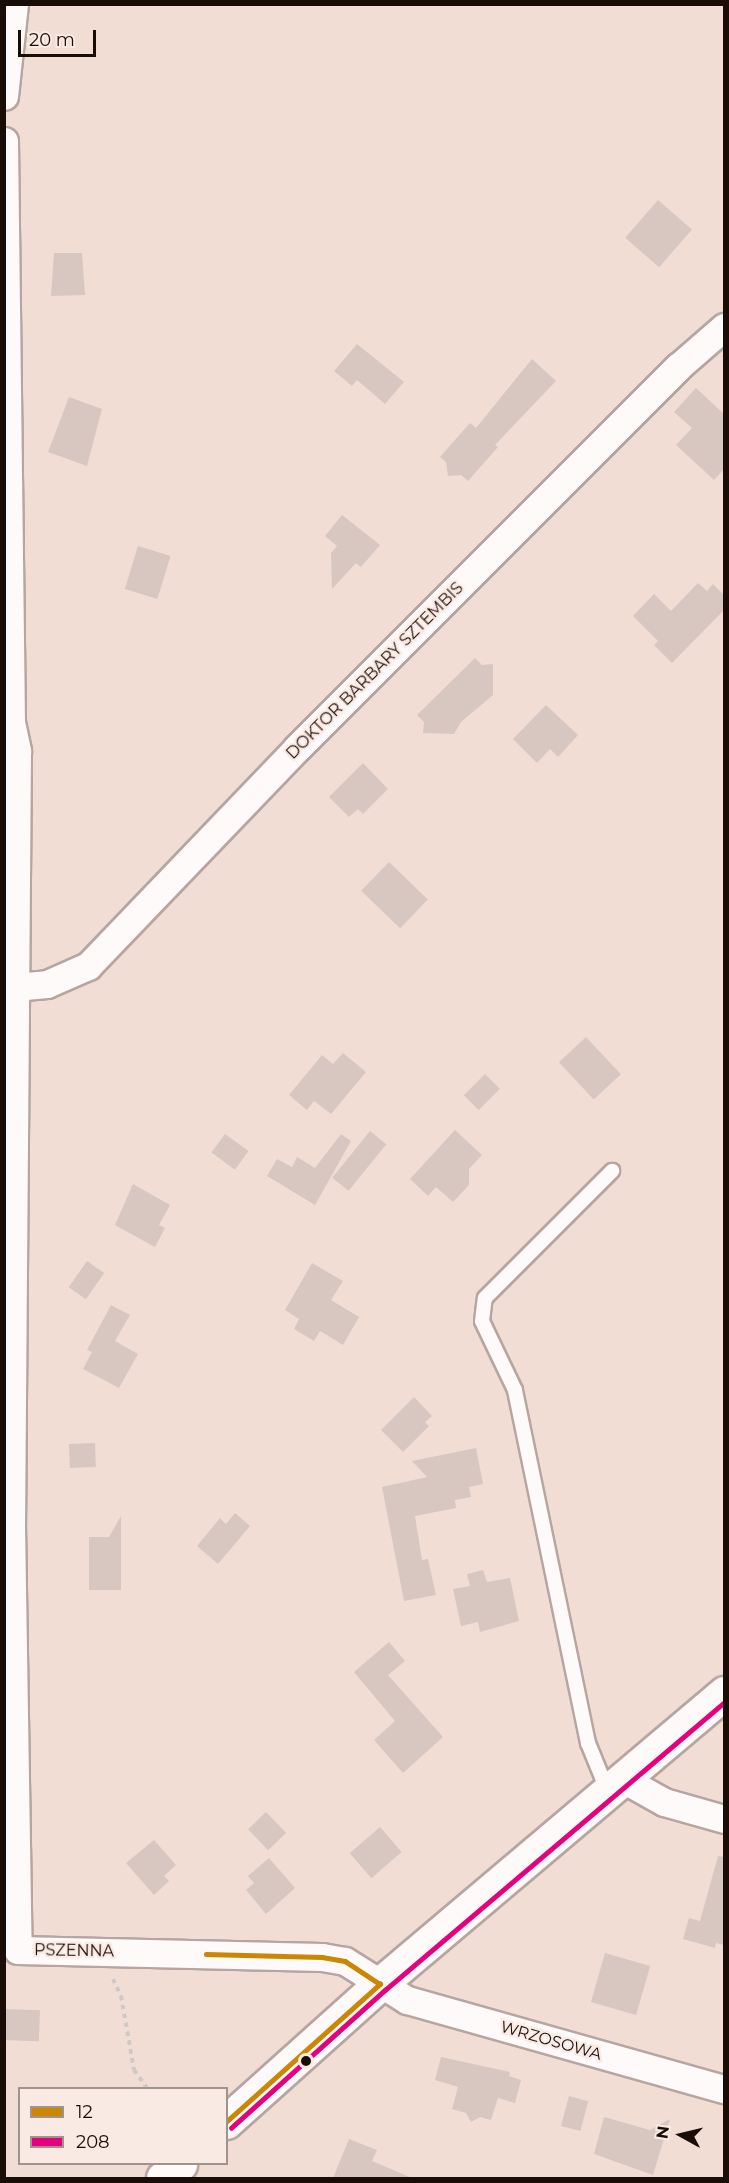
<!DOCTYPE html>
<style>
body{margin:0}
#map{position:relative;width:729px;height:2183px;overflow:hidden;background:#f2ddd5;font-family:Montserrat,sans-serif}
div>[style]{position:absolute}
.building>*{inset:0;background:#d7c7c0;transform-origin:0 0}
.path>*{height:4px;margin-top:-2px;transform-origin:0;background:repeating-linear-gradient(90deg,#cec9c7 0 4.5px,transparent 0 9px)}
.roads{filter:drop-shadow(2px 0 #b6a5a0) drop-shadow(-2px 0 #b6a5a0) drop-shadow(0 2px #b6a5a0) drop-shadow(0 -2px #b6a5a0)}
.service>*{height:14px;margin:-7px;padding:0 7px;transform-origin:7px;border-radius:7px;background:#fdfaf9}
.minor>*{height:27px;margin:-13.5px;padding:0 13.5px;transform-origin:13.5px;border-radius:13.5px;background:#fdfaf9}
.tertiary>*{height:33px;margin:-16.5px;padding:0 16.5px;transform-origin:16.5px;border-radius:16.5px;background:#fdfaf9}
.bus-1>*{height:4.5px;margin:-2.25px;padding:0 2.25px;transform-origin:2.25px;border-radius:2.25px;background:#cb8702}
.bus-2>*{height:4.5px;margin:-2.25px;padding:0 2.25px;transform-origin:2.25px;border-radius:2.25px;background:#e5007d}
.dots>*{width:16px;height:16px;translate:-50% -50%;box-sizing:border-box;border:3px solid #faeae4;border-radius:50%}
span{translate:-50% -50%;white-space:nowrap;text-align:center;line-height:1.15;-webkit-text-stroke:4.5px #faeae4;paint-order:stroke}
.street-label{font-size:16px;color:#1a0d08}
.frame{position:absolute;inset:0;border:6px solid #1a0d08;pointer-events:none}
.legend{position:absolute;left:18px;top:2087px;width:210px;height:78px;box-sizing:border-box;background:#faeae4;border:2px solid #a0928c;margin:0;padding:8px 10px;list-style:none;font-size:18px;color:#1a0d08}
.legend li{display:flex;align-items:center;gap:12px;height:30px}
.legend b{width:30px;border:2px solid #a0928c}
.north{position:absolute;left:651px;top:2105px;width:60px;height:60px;-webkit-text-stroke:4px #faeae4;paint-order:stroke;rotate:278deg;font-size:16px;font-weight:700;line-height:24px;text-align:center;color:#1a0d08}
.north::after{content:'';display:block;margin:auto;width:21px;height:27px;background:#1a0d08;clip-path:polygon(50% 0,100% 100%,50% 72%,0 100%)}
.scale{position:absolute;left:18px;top:30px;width:78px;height:27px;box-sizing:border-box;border:3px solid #1a0d08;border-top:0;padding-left:8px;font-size:18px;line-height:21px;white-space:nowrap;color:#1a0d08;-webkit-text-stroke:4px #faeae4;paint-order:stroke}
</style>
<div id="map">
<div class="building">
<div style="left:658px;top:200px;width:45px;height:50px;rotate:41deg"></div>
<div style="clip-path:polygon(54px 253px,82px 253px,85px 295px,51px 296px)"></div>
<div style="clip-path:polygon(357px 344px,404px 382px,385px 404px,357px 380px,352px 386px,334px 371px)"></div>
<div style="clip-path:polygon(532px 359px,556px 381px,495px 445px,498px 447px,468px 481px,461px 475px,448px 476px,446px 462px,440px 457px,470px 423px,476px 428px)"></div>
<div style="clip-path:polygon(696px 388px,724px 414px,724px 469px,714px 480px,676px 445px,692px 428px,674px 412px)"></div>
<div style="clip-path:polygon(69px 397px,102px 409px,87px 466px,48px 452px)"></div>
<div style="clip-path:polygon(342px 515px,380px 545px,361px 567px,356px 563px,332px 589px,331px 553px,337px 546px,325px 536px)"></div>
<div style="left:138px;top:546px;width:34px;height:45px;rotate:17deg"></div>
<div style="clip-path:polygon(698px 583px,707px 591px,713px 584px,724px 595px,724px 610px,672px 663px,654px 645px,658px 641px,633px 616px,654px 594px,671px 611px)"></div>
<div style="clip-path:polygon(475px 658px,482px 665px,493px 664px,493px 695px,461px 722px,454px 734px,423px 733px,424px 722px,417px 715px)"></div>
<div style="clip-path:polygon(546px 705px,578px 735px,558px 757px,550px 749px,537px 763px,513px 739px)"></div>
<div style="clip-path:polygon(363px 763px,388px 789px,363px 814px,358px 809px,349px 817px,329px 797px)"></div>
<div style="left:389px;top:862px;width:54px;height:40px;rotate:44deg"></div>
<div style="left:586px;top:1037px;width:51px;height:37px;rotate:47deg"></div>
<div style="clip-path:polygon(343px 1053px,366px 1072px,331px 1114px,314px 1101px,307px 1110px,289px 1095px,322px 1055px,333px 1064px)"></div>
<div style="left:485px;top:1074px;width:21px;height:30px;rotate:45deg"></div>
<div style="clip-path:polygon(455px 1130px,482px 1155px,469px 1169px,469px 1185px,453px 1202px,436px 1187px,428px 1196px,410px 1179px)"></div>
<div style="left:370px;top:1131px;width:21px;height:60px;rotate:39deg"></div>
<div style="left:225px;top:1134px;width:29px;height:23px;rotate:36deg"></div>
<div style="clip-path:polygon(341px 1134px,351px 1141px,315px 1205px,267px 1176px,277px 1159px,292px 1167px,297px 1157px,315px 1168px)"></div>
<div style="clip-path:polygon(133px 1184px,170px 1205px,159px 1225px,165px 1228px,155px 1247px,115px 1225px)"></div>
<div style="left:87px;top:1261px;width:21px;height:32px;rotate:35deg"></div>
<div style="clip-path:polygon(312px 1263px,343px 1281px,331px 1300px,359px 1317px,343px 1345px,320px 1331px,314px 1341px,294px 1329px,299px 1319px,285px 1310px)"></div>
<div style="clip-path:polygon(111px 1305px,130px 1315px,115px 1341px,138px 1354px,119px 1388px,83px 1369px,92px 1352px,87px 1350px)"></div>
<div style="clip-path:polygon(414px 1397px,432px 1416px,425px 1422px,429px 1426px,403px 1452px,381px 1430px)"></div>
<div style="left:95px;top:1443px;width:24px;height:26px;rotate:88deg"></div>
<div style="clip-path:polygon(476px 1448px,483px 1484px,469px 1487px,471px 1497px,455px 1500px,456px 1508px,415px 1516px,422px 1560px,428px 1559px,436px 1595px,404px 1601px,382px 1487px,427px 1477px,412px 1461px)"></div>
<div style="clip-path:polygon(235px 1513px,250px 1526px,218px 1564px,197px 1546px,220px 1518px,226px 1524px)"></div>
<div style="clip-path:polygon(121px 1516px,121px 1590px,89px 1590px,89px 1537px,109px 1537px)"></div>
<div style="clip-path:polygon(483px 1570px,487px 1582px,510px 1578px,519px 1621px,480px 1632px,478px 1622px,461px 1626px,453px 1589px,470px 1586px,467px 1574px)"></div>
<div style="clip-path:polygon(389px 1642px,405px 1661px,388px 1675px,443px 1737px,403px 1773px,374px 1740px,395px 1721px,354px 1672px)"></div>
<div style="left:266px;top:1812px;width:29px;height:25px;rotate:46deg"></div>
<div style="left:380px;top:1827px;width:33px;height:40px;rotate:49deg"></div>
<div style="clip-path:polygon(154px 1840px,176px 1865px,164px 1876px,169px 1881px,154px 1895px,126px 1863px)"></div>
<div style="clip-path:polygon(718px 1856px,724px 1857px,724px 1945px,716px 1943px,715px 1948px,683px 1939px,689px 1918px,700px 1921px)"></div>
<div style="clip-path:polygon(269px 1858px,295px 1888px,266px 1914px,246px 1890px,254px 1883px,248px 1876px)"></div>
<div style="left:605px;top:1953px;width:47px;height:51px;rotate:16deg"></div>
<div style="left:4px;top:2009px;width:36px;height:31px;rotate:2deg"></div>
<div style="clip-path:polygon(441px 2057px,510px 2072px,509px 2076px,521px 2080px,515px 2103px,498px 2098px,491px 2120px,480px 2117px,471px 2122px,466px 2113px,452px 2109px,458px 2087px,435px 2080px)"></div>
<div style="left:569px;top:2096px;width:20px;height:31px;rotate:15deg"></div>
<div style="clip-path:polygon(604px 2117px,650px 2130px,670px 2119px,653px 2175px,594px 2154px)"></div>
<div style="clip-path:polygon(349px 2139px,377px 2150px,372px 2161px,412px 2178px,333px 2178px)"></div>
</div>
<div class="path">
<div style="left:113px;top:1979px;width:19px;rotate:65deg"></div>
<div style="left:121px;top:1996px;width:75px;rotate:80deg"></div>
<div style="left:134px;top:2070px;width:22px;rotate:54deg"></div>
</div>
<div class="roads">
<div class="service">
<div style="left:608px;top:1792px;width:53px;rotate:-112.2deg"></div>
<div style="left:588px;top:1743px;width:360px;rotate:-101.7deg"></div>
<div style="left:515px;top:1390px;width:76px;rotate:-115.6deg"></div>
<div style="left:482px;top:1321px;width:23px;rotate:-83deg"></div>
<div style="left:485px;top:1298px;width:180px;rotate:-45deg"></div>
</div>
<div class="minor">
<div style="left:4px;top:96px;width:93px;rotate:-83.8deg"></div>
<div style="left:4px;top:141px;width:581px;rotate:89.31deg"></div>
<div style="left:11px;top:722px;width:30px;rotate:78deg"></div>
<div style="left:17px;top:751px;width:773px;rotate:90.44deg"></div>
<div style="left:11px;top:1524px;width:426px;rotate:89.1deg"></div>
<div style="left:18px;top:1950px;width:304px;rotate:1.3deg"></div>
<div style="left:322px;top:1957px;width:23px;rotate:10deg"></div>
<div style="left:345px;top:1961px;width:73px;rotate:32.2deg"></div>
<div style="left:407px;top:2000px;width:329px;rotate:15.7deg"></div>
<div style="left:14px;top:987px;width:33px;rotate:-5deg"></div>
<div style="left:47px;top:984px;width:45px;rotate:-23.7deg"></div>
<div style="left:88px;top:966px;width:302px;rotate:-46.2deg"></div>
<div style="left:297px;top:748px;width:539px;rotate:-45deg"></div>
<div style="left:678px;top:367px;width:61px;rotate:-41deg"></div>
<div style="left:623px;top:1779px;width:47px;rotate:29.3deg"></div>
<div style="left:664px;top:1802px;width:62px;rotate:15.8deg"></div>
</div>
<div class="tertiary">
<div style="left:226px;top:2122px;width:207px;rotate:-41.9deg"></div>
<div style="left:380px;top:1984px;width:451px;rotate:-40.2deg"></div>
<div style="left:163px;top:2178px;width:22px;rotate:-39deg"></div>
</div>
</div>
<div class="bus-1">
<div style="left:206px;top:1954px;width:116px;rotate:1.5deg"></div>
<div style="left:322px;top:1957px;width:23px;rotate:10deg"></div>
<div style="left:345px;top:1961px;width:42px;rotate:33.3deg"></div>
<div style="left:226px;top:2122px;width:207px;rotate:-41.9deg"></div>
</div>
<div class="bus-2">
<div style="left:231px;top:2128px;width:207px;rotate:-41.9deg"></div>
<div style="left:385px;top:1990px;width:445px;rotate:-40.3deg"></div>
</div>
<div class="dots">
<div style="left:306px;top:2061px;background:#1a0d08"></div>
</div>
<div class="street-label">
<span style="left:375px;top:671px;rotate:-45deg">DOKTOR BARBARY SZTEMBIS</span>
<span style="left:74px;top:1951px;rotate:1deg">PSZENNA</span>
<span style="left:551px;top:2041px;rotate:16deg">WRZOSOWA</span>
</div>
<div class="frame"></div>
<ul class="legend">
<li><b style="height:8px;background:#cb8702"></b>12</li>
<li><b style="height:8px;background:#e5007d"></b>208</li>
</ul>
<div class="north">N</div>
<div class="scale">20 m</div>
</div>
